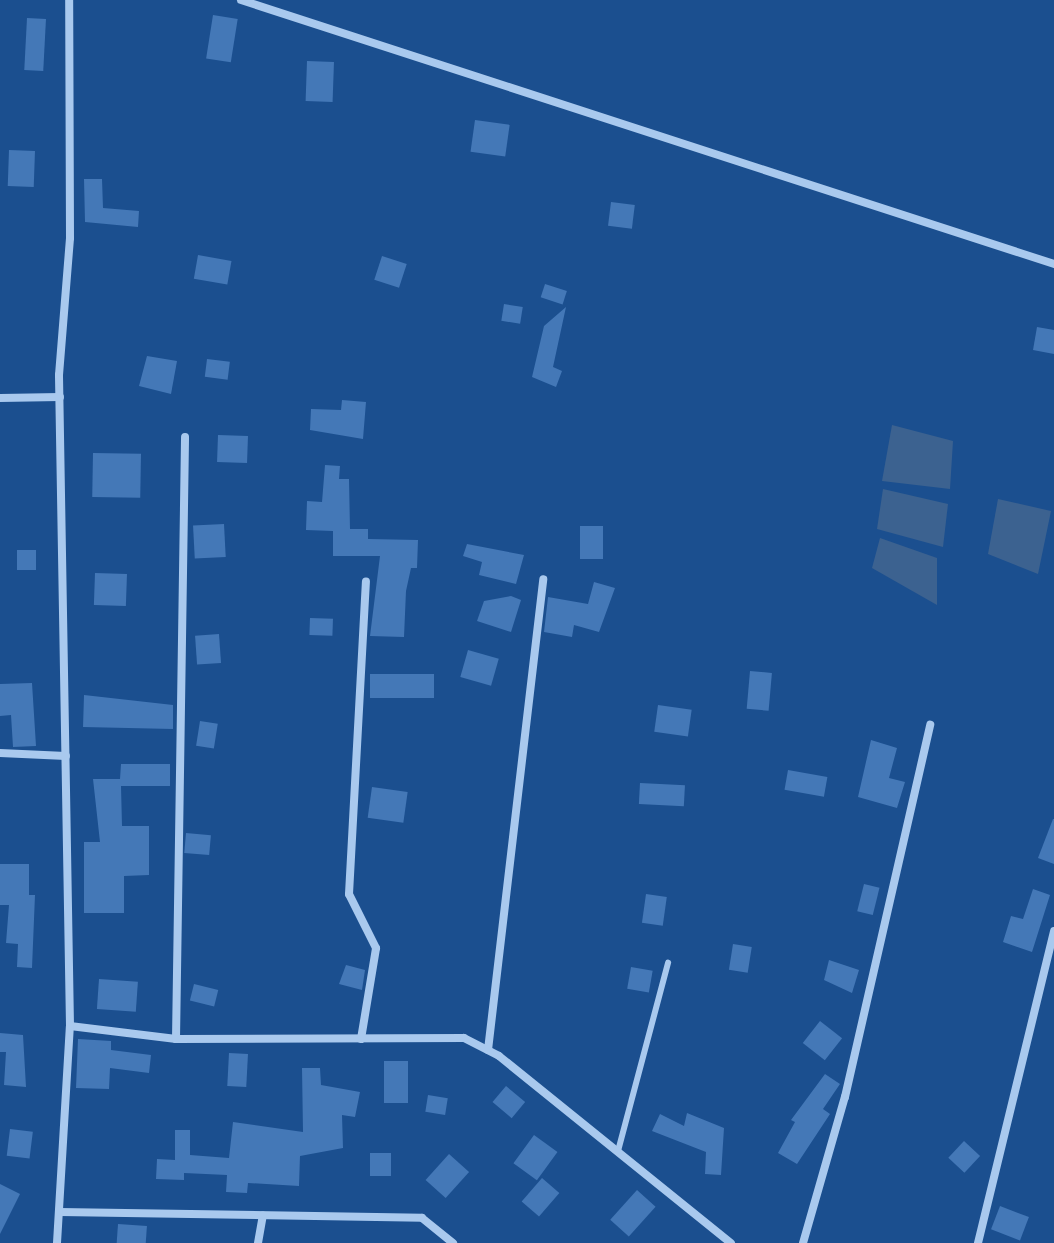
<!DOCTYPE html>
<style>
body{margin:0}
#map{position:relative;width:1054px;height:1243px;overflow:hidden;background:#1b4f8f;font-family:"Archivo Narrow",sans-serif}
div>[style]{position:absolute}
.water>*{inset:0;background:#3c6290}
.building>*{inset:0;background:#4478b7;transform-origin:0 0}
.service>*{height:6px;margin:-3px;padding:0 3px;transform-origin:3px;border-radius:3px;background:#a9c9ee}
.minor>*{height:8px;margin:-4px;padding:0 4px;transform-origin:4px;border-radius:4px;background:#a9c9ee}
span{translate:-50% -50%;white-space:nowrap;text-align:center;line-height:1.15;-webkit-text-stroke:6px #1b4f8f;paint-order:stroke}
</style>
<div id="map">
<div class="water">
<div style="clip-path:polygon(892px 425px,953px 441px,950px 489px,882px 481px)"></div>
<div style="clip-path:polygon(883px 489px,948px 504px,943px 547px,877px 529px)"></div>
<div style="clip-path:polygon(998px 499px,1051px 511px,1038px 574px,988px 554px)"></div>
<div style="clip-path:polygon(880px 538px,937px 558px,937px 605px,872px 568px)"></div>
</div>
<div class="building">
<div style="left:213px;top:15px;width:25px;height:44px;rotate:9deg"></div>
<div style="left:27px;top:18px;width:19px;height:52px;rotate:3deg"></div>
<div style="left:307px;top:61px;width:27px;height:40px;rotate:2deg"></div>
<div style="left:475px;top:120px;width:35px;height:32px;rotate:8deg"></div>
<div style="left:9px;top:150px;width:26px;height:36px;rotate:2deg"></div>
<div style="clip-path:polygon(84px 179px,102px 179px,103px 208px,139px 211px,138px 227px,85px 222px)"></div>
<div style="left:611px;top:202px;width:24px;height:24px;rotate:7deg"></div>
<div style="left:198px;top:255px;width:34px;height:24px;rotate:10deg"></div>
<div style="left:382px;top:256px;width:26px;height:25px;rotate:18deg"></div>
<div style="left:545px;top:284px;width:23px;height:14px;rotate:18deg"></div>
<div style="left:504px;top:304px;width:19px;height:17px;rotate:9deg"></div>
<div style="clip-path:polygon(566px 307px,553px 367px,562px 371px,556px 387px,532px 377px,544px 326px)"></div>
<div style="clip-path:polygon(1037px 327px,1054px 330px,1054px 354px,1033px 350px)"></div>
<div style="clip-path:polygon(147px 356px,177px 361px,171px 394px,139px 386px)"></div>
<div style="left:207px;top:359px;width:23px;height:18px;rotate:7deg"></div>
<div style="clip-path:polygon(342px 400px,366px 402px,363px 439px,310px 430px,311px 409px,341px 410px)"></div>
<div style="left:218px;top:435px;width:30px;height:27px;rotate:2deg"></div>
<div style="left:93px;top:453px;width:48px;height:44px;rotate:1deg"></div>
<div style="clip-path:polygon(325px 465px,340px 466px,339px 479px,349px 479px,350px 529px,368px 529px,368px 539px,418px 540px,417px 568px,411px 568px,406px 591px,404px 637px,370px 636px,380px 556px,333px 556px,333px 531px,306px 530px,307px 501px,322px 502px)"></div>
<div style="left:224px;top:524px;width:33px;height:31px;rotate:87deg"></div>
<div style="left:580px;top:526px;width:23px;height:33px"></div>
<div style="clip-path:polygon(467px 544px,524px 555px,516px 584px,479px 575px,482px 562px,463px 556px)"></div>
<div style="left:17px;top:550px;width:19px;height:20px"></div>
<div style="left:95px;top:573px;width:32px;height:32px;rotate:2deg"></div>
<div style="clip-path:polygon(594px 582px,615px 588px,599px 632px,574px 625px,572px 637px,544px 632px,548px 597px,588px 604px)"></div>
<div style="clip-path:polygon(511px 596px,521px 600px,511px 632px,477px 621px,484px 601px)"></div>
<div style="left:310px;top:618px;width:23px;height:17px;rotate:2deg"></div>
<div style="left:219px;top:634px;width:29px;height:24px;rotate:86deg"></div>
<div style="left:468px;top:650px;width:32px;height:28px;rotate:16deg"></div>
<div style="left:750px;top:671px;width:22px;height:38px;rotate:5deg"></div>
<div style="left:370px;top:674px;width:64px;height:24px"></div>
<div style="clip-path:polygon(32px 683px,36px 746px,13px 747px,11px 715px,0 716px,0 684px)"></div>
<div style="clip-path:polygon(84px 695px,173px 705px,173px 729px,83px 727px)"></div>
<div style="left:658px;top:705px;width:34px;height:27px;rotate:8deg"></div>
<div style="left:200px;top:721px;width:18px;height:25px;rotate:9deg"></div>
<div style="clip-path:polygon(871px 740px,897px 748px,889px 778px,905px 782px,897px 808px,858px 797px)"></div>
<div style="clip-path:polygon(121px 764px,170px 764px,170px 786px,121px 786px,122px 826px,149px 826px,149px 875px,124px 876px,124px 913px,84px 913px,84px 842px,100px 842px,93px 779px,120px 779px)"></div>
<div style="left:788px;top:770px;width:40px;height:20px;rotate:10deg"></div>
<div style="left:640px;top:783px;width:45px;height:21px;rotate:3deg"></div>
<div style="left:372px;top:787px;width:36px;height:31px;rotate:8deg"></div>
<div style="clip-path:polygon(1053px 819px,1054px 819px,1054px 864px,1038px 858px)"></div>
<div style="left:186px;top:833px;width:25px;height:20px;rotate:5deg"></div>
<div style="clip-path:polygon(0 864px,29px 864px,29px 895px,35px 895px,32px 968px,17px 967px,18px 944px,6px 943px,9px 905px,0 905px)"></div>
<div style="left:864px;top:884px;width:16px;height:28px;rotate:14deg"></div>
<div style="clip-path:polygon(1033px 889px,1050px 895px,1032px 952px,1003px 942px,1011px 916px,1023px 919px)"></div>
<div style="left:646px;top:894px;width:21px;height:29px;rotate:8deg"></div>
<div style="left:733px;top:944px;width:19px;height:26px;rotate:9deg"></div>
<div style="clip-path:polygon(829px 960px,859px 970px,852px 993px,824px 980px)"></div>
<div style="clip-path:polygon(346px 965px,365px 970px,362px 990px,339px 984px)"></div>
<div style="left:631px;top:967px;width:22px;height:22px;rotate:10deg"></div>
<div style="left:99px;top:979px;width:39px;height:30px;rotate:4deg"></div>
<div style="left:194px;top:984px;width:25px;height:17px;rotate:14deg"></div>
<div style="left:820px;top:1021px;width:28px;height:28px;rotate:38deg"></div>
<div style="clip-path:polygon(0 1033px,23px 1035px,26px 1087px,4px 1085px,6px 1052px,0 1052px)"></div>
<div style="clip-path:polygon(78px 1039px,111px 1041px,111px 1050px,151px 1055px,149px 1073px,110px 1068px,109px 1089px,76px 1088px)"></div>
<div style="left:229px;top:1053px;width:19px;height:33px;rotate:3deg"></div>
<div style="left:384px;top:1061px;width:24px;height:42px"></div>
<div style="clip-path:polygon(302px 1068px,320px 1068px,321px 1085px,360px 1092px,355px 1117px,342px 1115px,343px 1148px,300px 1156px,299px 1186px,248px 1183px,247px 1193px,226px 1192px,227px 1175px,184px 1173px,184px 1180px,156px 1179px,157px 1159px,175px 1160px,175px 1130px,190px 1130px,190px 1155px,229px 1158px,233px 1122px,303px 1132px)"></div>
<div style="clip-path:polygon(825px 1074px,840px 1084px,823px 1109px,830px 1114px,797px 1164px,778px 1153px,795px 1122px,791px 1120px)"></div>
<div style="left:506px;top:1086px;width:25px;height:21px;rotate:40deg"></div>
<div style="left:428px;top:1095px;width:20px;height:17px;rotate:9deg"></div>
<div style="clip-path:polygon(687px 1113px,724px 1128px,721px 1175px,705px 1174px,706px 1152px,652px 1131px,660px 1114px,684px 1126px)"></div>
<div style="left:10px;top:1129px;width:23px;height:27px;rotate:7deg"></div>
<div style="left:534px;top:1135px;width:29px;height:35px;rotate:36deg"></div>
<div style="left:964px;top:1141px;width:22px;height:23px;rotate:43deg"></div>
<div style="left:391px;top:1153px;width:23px;height:21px;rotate:90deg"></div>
<div style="left:449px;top:1154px;width:27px;height:35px;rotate:42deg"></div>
<div style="left:542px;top:1178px;width:23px;height:31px;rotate:41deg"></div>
<div style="clip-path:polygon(0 1184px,20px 1194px,0 1234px)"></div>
<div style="left:637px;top:1190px;width:25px;height:40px;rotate:42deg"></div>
<div style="left:1000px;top:1206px;width:31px;height:25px;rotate:21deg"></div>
<div style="left:118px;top:1224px;width:29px;height:19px;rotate:4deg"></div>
</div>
<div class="service">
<div style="left:618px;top:1151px;width:195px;rotate:-75.1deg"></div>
</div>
<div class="minor">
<div style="left:241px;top:0;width:855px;rotate:17.99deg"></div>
<div style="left:0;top:398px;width:60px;rotate:-1deg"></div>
<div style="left:0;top:753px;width:66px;rotate:2.6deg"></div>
<div style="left:70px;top:1026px;width:107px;rotate:7deg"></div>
<div style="left:176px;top:1039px;width:288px;rotate:-0.2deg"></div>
<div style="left:464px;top:1038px;width:39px;rotate:27deg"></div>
<div style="left:499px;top:1056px;width:298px;rotate:38.9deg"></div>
<div style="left:176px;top:1039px;width:602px;rotate:-89.14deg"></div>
<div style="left:361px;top:1039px;width:92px;rotate:-80.6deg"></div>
<div style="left:376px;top:948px;width:60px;rotate:-116.6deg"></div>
<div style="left:349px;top:894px;width:313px;rotate:-86.9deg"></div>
<div style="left:488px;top:1050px;width:474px;rotate:-83.3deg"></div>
<div style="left:60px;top:1212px;width:362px;rotate:0.9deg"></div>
<div style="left:422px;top:1218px;width:40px;rotate:39deg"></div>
<div style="left:57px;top:1243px;width:217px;rotate:-86.6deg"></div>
<div style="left:70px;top:1026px;width:651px;rotate:-90.97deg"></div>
<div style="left:59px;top:375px;width:137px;rotate:-85.4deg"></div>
<div style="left:70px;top:238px;width:238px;rotate:-90.2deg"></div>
<div style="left:258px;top:1243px;width:28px;rotate:-80deg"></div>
<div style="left:803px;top:1243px;width:152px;rotate:-74deg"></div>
<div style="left:845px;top:1097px;width:382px;rotate:-77.1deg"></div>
<div style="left:978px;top:1243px;width:321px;rotate:-76.3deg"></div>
</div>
</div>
